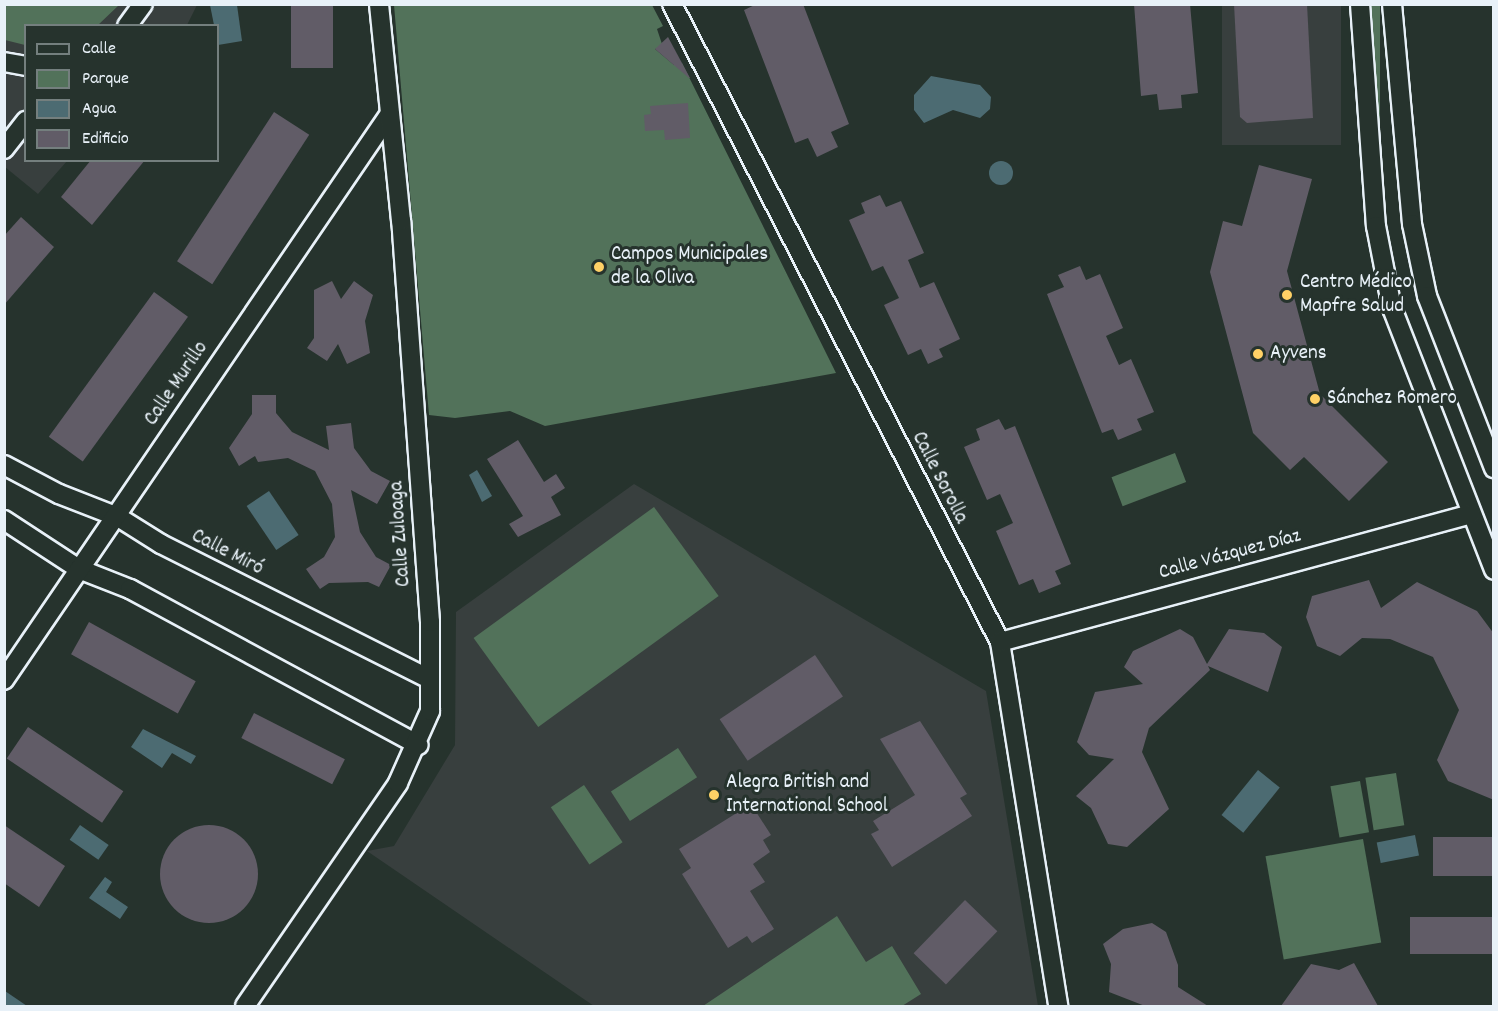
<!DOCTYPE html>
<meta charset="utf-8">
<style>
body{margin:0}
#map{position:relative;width:1498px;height:1011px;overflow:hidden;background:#26332d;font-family:Dekko,sans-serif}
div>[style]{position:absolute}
.built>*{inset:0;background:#383f3e;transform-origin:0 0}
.green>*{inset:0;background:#52725a;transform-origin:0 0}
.water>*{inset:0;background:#4c6b72;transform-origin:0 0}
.round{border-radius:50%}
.building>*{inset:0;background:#615c67;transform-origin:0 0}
.roads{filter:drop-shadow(2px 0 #e8f1f8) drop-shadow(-2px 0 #e8f1f8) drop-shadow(0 2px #e8f1f8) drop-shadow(0 -2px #e8f1f8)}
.minor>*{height:18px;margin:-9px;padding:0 9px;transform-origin:9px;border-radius:9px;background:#26332d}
.dots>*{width:16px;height:16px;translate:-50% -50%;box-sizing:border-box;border:3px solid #26332d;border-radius:50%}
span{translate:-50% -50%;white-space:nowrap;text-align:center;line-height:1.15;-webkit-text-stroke:6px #26332d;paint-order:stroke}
.poi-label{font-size:21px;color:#e8f1f8}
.left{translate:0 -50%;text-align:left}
.street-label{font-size:21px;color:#e8f1f8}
.frame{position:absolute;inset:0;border:6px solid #e8f1f8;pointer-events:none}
.legend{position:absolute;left:24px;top:24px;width:195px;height:138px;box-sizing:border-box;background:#26332d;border:2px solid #747f7e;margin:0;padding:8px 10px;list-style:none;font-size:18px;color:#e8f1f8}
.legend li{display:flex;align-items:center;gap:12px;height:30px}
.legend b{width:30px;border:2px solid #747f7e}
</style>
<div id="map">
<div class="built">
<div style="clip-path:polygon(4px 5px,197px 5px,187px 25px,26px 26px,26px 160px,67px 161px,38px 194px,5px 167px)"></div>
<div style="left:1222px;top:5px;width:119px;height:140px"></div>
<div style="clip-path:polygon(634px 484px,986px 691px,1038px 1006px,594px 1006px,367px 851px,394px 846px,455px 745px,456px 612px)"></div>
</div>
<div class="green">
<div style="clip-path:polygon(5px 4px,119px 4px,119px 5px,98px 25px,26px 26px,25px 45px,5px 40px)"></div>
<div style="clip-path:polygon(394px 5px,652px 5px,663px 26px,657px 29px,663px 47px,655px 49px,674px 65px,682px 63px,836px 373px,545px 426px,510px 411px,455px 418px,429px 415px)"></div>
<div style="left:1368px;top:5px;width:12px;height:159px"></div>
<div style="left:1175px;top:453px;width:31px;height:68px;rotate:69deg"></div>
<div style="left:654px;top:507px;width:110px;height:223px;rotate:54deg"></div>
<div style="left:678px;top:748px;width:35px;height:80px;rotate:57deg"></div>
<div style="left:1396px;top:773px;width:53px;height:31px;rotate:81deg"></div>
<div style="left:1360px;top:781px;width:52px;height:30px;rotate:80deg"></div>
<div style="left:584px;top:785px;width:69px;height:40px;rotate:56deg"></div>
<div style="left:1363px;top:839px;width:105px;height:99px;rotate:80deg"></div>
<div style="clip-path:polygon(837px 916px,866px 962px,892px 946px,921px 994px,902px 1006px,703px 1006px)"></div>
</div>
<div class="water">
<div style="clip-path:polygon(210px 5px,237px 5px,242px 41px,218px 45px)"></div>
<div style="clip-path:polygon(931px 76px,980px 85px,991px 97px,990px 109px,980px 118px,953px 110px,924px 123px,914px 110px,914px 95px)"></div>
<div class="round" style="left:989px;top:161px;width:24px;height:24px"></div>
<div style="clip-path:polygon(477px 470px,492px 496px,482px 502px,469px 475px)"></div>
<div style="left:269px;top:491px;width:53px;height:27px;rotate:56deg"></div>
<div style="clip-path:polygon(143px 729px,196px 756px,191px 764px,172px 753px,162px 768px,131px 747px)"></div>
<div style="left:1258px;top:770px;width:28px;height:58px;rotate:39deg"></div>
<div style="left:80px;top:825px;width:35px;height:18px;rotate:35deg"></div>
<div style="left:1415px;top:835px;width:21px;height:39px;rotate:79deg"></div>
<div style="clip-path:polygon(105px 877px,112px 882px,106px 892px,128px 907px,120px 919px,89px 898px)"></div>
<div style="clip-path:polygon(5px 991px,27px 1006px,5px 1006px)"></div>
</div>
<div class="building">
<div style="left:291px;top:4px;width:42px;height:64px"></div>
<div style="clip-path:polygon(757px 4px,803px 4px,849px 124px,831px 132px,838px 147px,817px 157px,808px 138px,795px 143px,744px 10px)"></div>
<div style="clip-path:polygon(1134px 4px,1190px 4px,1198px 93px,1181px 95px,1182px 108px,1159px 110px,1157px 94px,1141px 96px)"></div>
<div style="clip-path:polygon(1234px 4px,1307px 4px,1313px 118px,1247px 123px,1240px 117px)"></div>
<div style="clip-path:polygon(668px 37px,690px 78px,689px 78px,655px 49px)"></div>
<div style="clip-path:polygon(688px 103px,690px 138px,665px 140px,664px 130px,645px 131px,644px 115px,651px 114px,650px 106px)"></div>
<div style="left:274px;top:112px;width:42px;height:178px;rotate:33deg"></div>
<div style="clip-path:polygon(91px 160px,145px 160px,92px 225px,61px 197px)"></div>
<div style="clip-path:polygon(1259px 165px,1312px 179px,1287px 271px,1320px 394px,1388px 462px,1349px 501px,1304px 457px,1290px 470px,1253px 433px,1210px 272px,1223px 221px,1242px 226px)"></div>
<div style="clip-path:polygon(880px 195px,886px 207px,901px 201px,924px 253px,908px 260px,920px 288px,934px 282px,960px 339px,939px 349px,943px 357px,928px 364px,921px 349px,908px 355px,884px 305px,899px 298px,883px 266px,872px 271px,849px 220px,865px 213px,861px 203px)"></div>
<div style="clip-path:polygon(21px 217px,54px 247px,4px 305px,4px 236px)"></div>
<div style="clip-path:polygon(1080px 266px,1086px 280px,1100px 274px,1123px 328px,1106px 336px,1119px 365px,1131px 359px,1154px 412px,1137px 419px,1142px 430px,1118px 440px,1113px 429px,1102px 433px,1047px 294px,1064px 287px,1058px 275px)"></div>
<div style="clip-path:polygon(332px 281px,341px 299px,354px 281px,373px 295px,365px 321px,370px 353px,347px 364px,338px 344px,327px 361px,307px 348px,314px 338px,314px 290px)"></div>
<div style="left:154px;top:292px;width:42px;height:179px;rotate:36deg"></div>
<div style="clip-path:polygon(252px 395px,276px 395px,276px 413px,292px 432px,329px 450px,326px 426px,351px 423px,354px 448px,371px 471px,390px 481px,377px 504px,351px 490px,360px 532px,376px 557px,391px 565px,379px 587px,368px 582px,329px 583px,320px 589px,306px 569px,324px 557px,335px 537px,332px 504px,315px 471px,288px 458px,258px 462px,255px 456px,239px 466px,229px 448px,252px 414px)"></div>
<div style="clip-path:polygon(999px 419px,1005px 430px,1015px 426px,1071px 564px,1055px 571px,1061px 584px,1039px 593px,1033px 579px,1019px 585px,996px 531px,1013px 523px,1000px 494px,987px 500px,964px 447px,980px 440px,976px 429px)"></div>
<div style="clip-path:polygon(518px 440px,544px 482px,556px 474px,565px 488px,551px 497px,561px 515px,518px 537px,509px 524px,523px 516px,487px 459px)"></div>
<div style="clip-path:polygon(1369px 580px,1381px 608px,1417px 582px,1477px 611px,1494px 634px,1494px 800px,1448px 781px,1437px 760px,1459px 710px,1433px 657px,1390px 639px,1362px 638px,1340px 656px,1317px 646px,1306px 617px,1312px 596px)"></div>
<div style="left:89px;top:622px;width:122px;height:37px;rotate:29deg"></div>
<div style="clip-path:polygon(1180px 629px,1193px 637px,1207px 664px,1229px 629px,1264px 633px,1282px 647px,1268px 692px,1208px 666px,1210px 670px,1149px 728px,1142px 752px,1169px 809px,1127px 847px,1108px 844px,1091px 808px,1076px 796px,1114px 759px,1089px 755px,1077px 742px,1095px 692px,1143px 684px,1124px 667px,1133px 651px)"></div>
<div style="left:815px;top:655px;width:50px;height:115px;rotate:56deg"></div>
<div style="left:254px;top:713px;width:102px;height:28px;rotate:27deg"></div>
<div style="clip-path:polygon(920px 721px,967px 794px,960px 798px,972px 816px,892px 867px,871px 834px,879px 830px,873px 821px,915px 795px,880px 739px)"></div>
<div style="left:28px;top:727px;width:115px;height:38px;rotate:34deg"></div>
<div style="clip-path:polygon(751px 804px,771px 835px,763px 840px,770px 852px,753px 864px,765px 882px,750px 891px,774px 929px,752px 943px,747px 936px,728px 948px,682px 874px,691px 868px,679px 849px)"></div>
<div class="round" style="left:160px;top:825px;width:98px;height:98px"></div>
<div style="clip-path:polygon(4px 825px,65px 866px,39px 907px,4px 883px)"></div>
<div style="left:1494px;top:837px;width:39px;height:61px;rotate:90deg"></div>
<div style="left:965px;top:900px;width:45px;height:74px;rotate:44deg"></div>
<div style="left:1494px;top:917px;width:37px;height:84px;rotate:90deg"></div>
<div style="clip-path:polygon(1152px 923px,1166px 932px,1178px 965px,1178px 987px,1208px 1006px,1145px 1006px,1109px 992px,1111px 964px,1103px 944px,1123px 929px)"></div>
<div style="clip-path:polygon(1354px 963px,1378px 1006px,1281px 1006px,1311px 964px,1339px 970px)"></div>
</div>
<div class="roads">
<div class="minor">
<div style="left:672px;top:4px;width:717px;rotate:62.79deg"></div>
<div style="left:1000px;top:642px;width:369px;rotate:80.9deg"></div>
<div style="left:1360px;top:4px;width:223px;rotate:85.9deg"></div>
<div style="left:1376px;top:226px;width:84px;rotate:79deg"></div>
<div style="left:1392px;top:308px;width:281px;rotate:68.7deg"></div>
<div style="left:1392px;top:4px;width:221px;rotate:84.8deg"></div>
<div style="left:1412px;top:224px;width:74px;rotate:78.2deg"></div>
<div style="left:1427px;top:296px;width:185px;rotate:68.7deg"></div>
<div style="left:127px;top:26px;width:27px;rotate:-54deg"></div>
<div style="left:4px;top:62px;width:22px;rotate:10deg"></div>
<div style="left:4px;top:149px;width:36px;rotate:-52deg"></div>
<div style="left:4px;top:465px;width:62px;rotate:27.8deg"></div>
<div style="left:59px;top:494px;width:63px;rotate:21.3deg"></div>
<div style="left:118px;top:517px;width:51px;rotate:32.1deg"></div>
<div style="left:161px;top:544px;width:301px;rotate:26.7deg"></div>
<div style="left:4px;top:520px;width:90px;rotate:33.2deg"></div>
<div style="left:79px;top:569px;width:55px;rotate:21.4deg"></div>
<div style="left:130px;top:589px;width:328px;rotate:28.4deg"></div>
<div style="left:1000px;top:642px;width:488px;rotate:-15.2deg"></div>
<div style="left:4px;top:680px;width:684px;rotate:-55.73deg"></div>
<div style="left:245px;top:1006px;width:270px;rotate:-55.5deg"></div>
<div style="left:398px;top:783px;width:79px;rotate:-66deg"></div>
<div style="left:430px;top:711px;width:89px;rotate:-90deg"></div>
<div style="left:430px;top:622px;width:402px;rotate:-94.1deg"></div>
<div style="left:401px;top:221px;width:218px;rotate:-95.8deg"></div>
</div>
</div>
<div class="dots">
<div style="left:599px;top:267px;background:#ffd166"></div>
<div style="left:1287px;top:295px;background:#ffd166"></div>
<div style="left:1258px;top:354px;background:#ffd166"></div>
<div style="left:1315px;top:399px;background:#ffd166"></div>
<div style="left:714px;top:795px;background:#ffd166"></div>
</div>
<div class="poi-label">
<span class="left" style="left:611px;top:267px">Campos Municipales<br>de la Oliva</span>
<span class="left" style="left:1300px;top:295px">Centro Médico<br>Mapfre Salud</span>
<span class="left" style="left:1270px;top:354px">Ayvens</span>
<span class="left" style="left:1327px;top:399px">Sánchez Romero</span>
<span class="left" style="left:726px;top:795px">Alegra British and<br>International School</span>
</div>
<div class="street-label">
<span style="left:177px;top:384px;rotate:-56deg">Calle Murillo</span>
<span style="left:939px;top:478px;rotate:63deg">Calle Sorolla</span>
<span style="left:401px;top:534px;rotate:-94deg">Calle Zuloaga</span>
<span style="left:227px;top:553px;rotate:27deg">Calle Miró</span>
<span style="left:1230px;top:555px;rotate:-15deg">Calle Vázquez Díaz</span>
</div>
<div class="frame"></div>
<ul class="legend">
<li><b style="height:8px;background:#26332d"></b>Calle</li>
<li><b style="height:16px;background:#52725a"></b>Parque</li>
<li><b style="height:16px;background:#4c6b72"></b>Agua</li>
<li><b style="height:16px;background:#615c67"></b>Edificio</li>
</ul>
</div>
